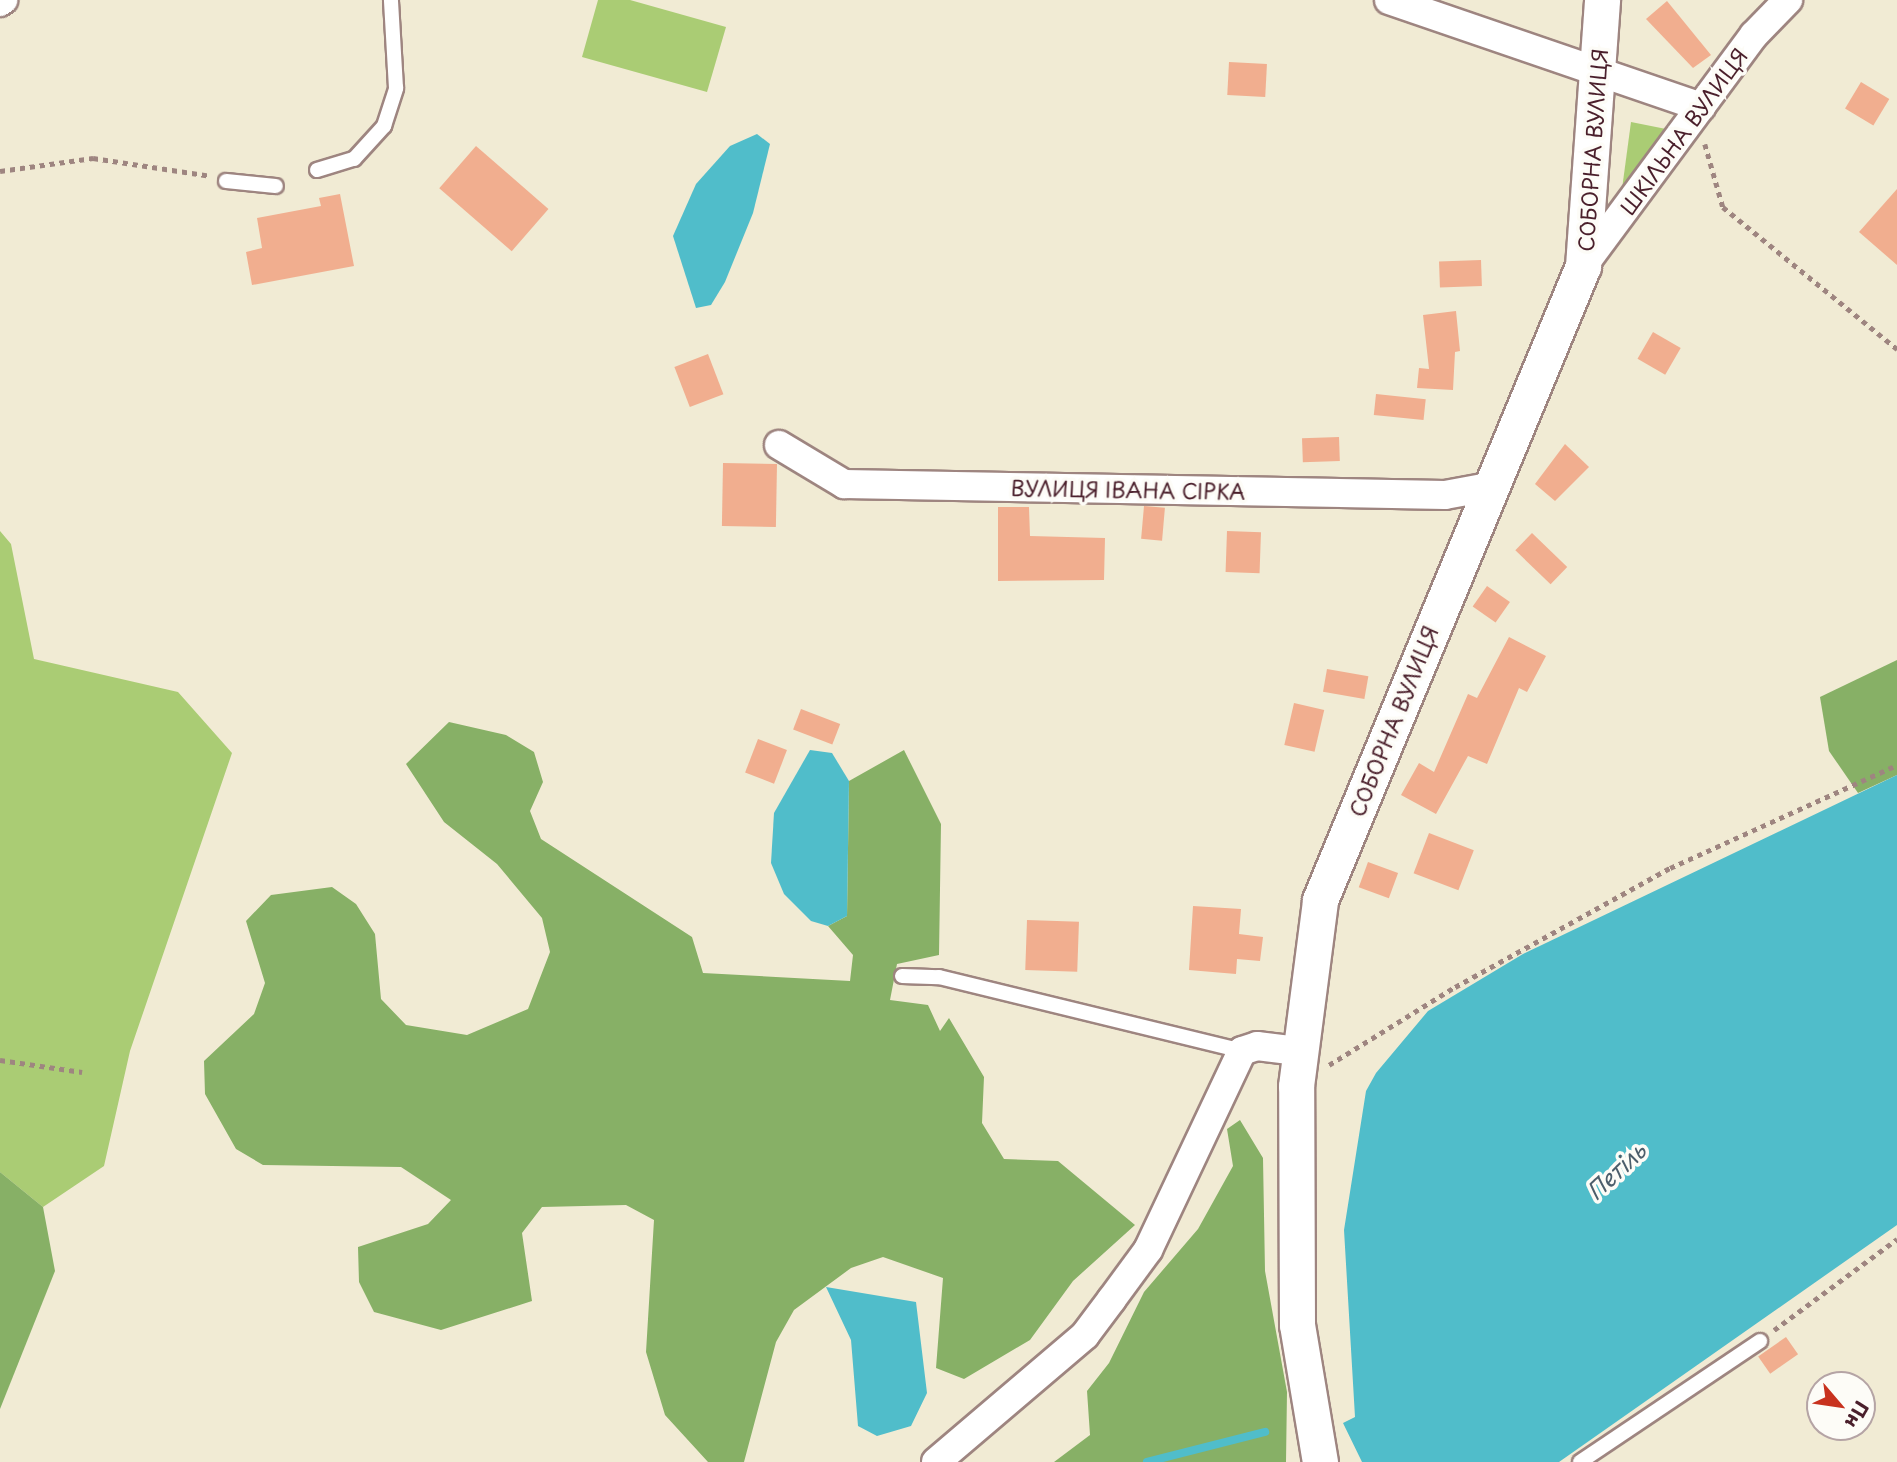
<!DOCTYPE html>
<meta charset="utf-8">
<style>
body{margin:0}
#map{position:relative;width:1897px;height:1462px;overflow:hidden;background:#f1ebd4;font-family:"Playpen Sans",sans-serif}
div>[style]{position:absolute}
.green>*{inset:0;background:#aacc74}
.forest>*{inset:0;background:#87b066}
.water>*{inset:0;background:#50bdca}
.stream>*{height:8px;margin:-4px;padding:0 4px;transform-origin:4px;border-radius:4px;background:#50bdca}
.building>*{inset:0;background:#f1ae8f;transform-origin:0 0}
.path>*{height:4.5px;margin-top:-2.25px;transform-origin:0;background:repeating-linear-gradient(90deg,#9e8580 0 5px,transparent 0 10px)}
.roads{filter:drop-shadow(2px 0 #9e8580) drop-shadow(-2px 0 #9e8580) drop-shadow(0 2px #9e8580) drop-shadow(0 -2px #9e8580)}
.service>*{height:14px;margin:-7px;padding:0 7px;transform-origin:7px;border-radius:7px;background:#fff}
.minor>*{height:28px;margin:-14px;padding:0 14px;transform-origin:14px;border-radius:14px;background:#fff}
.tertiary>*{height:35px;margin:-17.5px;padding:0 17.5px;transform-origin:17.5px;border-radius:17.5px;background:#fff}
span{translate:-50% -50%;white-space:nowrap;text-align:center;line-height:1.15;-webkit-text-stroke:7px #fdfcf7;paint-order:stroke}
.street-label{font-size:21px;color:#4a1f2b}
.water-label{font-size:23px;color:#4c5e6b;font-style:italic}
.north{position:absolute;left:1806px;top:1371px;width:70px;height:70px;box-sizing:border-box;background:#fdfcf7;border:2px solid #b5a4a5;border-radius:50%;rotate:119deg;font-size:19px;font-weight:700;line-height:28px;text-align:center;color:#4a1f2b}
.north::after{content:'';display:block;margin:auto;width:24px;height:32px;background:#c8321e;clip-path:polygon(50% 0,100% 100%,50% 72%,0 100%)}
</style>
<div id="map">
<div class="green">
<div style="clip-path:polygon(598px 0,630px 0,726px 27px,707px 92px,582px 57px)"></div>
<div style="clip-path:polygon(1631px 122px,1666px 129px,1648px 163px,1622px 189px)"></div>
<div style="clip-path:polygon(0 531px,11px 544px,34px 659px,178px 692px,232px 753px,130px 1051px,104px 1166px,43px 1207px,0 1172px)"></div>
</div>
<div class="forest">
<div style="clip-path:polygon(1897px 660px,1897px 775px,1858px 793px,1829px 751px,1820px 697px)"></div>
<div style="clip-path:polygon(449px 722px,506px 735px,534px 752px,543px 782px,530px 811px,541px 839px,692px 937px,703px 973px,850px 981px,853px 955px,828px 926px,847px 916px,849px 781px,904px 750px,941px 824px,939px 955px,897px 964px,890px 1000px,928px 1005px,940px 1031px,949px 1018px,984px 1077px,982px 1123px,1004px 1159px,1058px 1161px,1135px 1225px,1073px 1281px,1030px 1340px,964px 1379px,936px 1368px,943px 1278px,883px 1257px,851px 1268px,794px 1310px,776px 1342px,744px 1462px,708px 1462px,665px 1415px,646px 1352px,654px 1220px,626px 1205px,542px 1207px,522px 1233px,532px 1301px,441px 1330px,374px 1312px,359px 1282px,358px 1247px,428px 1224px,451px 1200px,401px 1167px,263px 1165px,236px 1149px,205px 1094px,204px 1061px,254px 1014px,265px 983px,246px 921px,271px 895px,332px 887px,356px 904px,375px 934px,381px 999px,406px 1025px,467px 1035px,528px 1009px,550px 952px,542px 918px,497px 864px,444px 822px,406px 764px)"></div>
<div style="clip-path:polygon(1240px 1120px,1263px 1158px,1265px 1271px,1287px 1392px,1286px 1462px,1054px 1462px,1090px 1435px,1087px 1391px,1109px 1363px,1144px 1292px,1198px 1229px,1233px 1166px,1227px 1129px)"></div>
<div style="clip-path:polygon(0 1172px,43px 1207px,55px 1271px,0 1409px)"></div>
</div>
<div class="water">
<div style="clip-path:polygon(757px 134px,770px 144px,753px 213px,725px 282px,711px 305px,696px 308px,673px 236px,696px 184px,730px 146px)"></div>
<div style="clip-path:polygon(810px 750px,832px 753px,849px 781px,847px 916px,828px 926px,811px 921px,784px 894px,771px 863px,774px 813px)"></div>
<div style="clip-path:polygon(1897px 775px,1897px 1225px,1559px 1462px,1362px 1462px,1343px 1423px,1355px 1417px,1344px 1230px,1366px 1091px,1376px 1073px,1428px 1011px,1523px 954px)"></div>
<div style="clip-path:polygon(826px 1287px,916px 1302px,927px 1393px,911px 1426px,877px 1436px,858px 1426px,851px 1340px)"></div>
</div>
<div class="stream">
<div style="left:1147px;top:1462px;width:122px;rotate:-14.3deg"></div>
</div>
<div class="building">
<div style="clip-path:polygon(1667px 1px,1711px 55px,1693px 68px,1646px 19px)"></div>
<div style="left:1229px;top:62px;width:38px;height:33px;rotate:3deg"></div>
<div style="left:1861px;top:82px;width:33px;height:31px;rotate:31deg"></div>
<div style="left:476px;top:146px;width:96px;height:56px;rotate:41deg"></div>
<div style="clip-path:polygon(1897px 189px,1897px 265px,1859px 232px)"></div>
<div style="clip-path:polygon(340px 194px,354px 266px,252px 285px,246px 252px,262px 248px,257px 218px,321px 206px,319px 198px)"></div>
<div style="left:1481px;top:260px;width:26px;height:42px;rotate:88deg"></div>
<div style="clip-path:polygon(1456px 311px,1460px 351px,1455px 352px,1453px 390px,1417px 388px,1419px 368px,1429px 369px,1423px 315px)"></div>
<div style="left:1653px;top:332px;width:32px;height:31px;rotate:30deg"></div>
<div style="left:708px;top:354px;width:43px;height:36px;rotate:69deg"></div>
<div style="left:1376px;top:394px;width:50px;height:21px;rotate:6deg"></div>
<div style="left:1339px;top:437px;width:24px;height:37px;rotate:88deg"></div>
<div style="clip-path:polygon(1565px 444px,1589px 467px,1555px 501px,1535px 484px)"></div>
<div style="left:723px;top:463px;width:54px;height:63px;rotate:1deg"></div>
<div style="left:1144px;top:506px;width:21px;height:33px;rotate:5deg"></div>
<div style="clip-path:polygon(998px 507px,1029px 507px,1030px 536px,1105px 538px,1104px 580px,998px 581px)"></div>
<div style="left:1227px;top:531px;width:34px;height:41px;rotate:2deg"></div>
<div style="left:1532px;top:533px;width:49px;height:24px;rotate:44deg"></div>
<div style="left:1487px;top:586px;width:28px;height:25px;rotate:35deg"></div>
<div style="clip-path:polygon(1509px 637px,1546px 656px,1527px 692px,1519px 688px,1487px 764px,1468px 756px,1436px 814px,1401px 795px,1419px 763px,1434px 772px,1468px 694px,1477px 698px)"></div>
<div style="left:1327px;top:669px;width:42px;height:23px;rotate:10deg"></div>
<div style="left:1294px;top:703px;width:31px;height:43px;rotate:13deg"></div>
<div style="left:801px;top:709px;width:42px;height:22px;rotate:21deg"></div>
<div style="left:758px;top:739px;width:31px;height:36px;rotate:21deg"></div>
<div style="left:1429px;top:833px;width:48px;height:43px;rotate:21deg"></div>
<div style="left:1368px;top:862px;width:32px;height:27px;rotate:20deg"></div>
<div style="clip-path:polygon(1193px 906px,1241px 909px,1239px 934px,1263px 937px,1260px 961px,1237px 959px,1236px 974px,1189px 970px)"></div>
<div style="left:1027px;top:920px;width:52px;height:50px;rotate:2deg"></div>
<div style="left:1786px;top:1337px;width:21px;height:34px;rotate:55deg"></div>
</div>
<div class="path">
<div style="left:1705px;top:144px;width:66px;rotate:74.1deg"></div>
<div style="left:1723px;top:207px;width:225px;rotate:39.2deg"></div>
<div style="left:0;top:171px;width:94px;rotate:-8deg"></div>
<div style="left:93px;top:158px;width:118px;rotate:8.7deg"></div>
<div style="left:0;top:1060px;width:83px;rotate:8.3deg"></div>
<div style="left:1329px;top:1065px;width:148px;rotate:-31.8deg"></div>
<div style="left:1455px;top:987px;width:246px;rotate:-29deg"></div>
<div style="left:1670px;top:868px;width:249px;rotate:-24.4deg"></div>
<div style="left:1774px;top:1330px;width:153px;rotate:-36.5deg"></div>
</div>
<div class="roads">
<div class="service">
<div style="left:317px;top:170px;width:39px;rotate:-17deg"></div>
<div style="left:354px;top:159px;width:45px;rotate:-47.7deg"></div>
<div style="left:384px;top:126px;width:40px;rotate:-72deg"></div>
<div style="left:396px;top:88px;width:88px;rotate:-93.3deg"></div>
<div style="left:226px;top:181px;width:50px;rotate:5.7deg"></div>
<div style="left:902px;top:976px;width:37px;rotate:2deg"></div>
<div style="left:939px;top:977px;width:312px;rotate:13.7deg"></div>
<div style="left:1580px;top:1462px;width:217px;rotate:-33.9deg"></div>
</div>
<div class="minor">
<div style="left:1389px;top:0;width:330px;rotate:18.9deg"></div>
<div style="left:0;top:2px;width:4px;rotate:-34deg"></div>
<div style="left:1583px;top:266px;width:287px;rotate:-53.5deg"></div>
<div style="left:1754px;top:35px;width:49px;rotate:-45.8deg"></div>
<div style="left:779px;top:445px;width:76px;rotate:31deg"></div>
<div style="left:844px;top:484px;width:601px;rotate:1.05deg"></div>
<div style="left:1445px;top:495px;width:44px;rotate:-10.5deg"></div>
<div style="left:936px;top:1462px;width:196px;rotate:-40.4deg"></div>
<div style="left:1085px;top:1335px;width:45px;rotate:-53.1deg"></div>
<div style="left:1112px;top:1299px;width:61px;rotate:-53.7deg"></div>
<div style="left:1148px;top:1250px;width:220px;rotate:-64.7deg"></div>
<div style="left:1242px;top:1051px;width:16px;rotate:-18deg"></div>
<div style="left:1257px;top:1046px;width:39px;rotate:7deg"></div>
</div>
<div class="tertiary">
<div style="left:1320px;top:1462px;width:139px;rotate:-99.5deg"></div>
<div style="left:1297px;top:1325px;width:239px;rotate:-90.2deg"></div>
<div style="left:1296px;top:1086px;width:188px;rotate:-82.6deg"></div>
<div style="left:1320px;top:900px;width:686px;rotate:-67.47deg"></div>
<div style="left:1583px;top:266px;width:267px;rotate:-85.9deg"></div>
</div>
</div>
<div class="street-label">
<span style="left:1683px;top:131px;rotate:-54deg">ШКІЛЬНА ВУЛИЦЯ</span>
<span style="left:1592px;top:150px;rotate:-86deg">СОБОРНА ВУЛИЦЯ</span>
<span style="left:1128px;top:489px;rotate:1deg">ВУЛИЦЯ ІВАНА СІРКА</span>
<span style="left:1393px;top:721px;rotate:-68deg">СОБОРНА ВУЛИЦЯ</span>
</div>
<div class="water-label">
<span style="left:1616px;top:1171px;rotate:-43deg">Петіль</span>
</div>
<div class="north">Пн</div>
</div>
